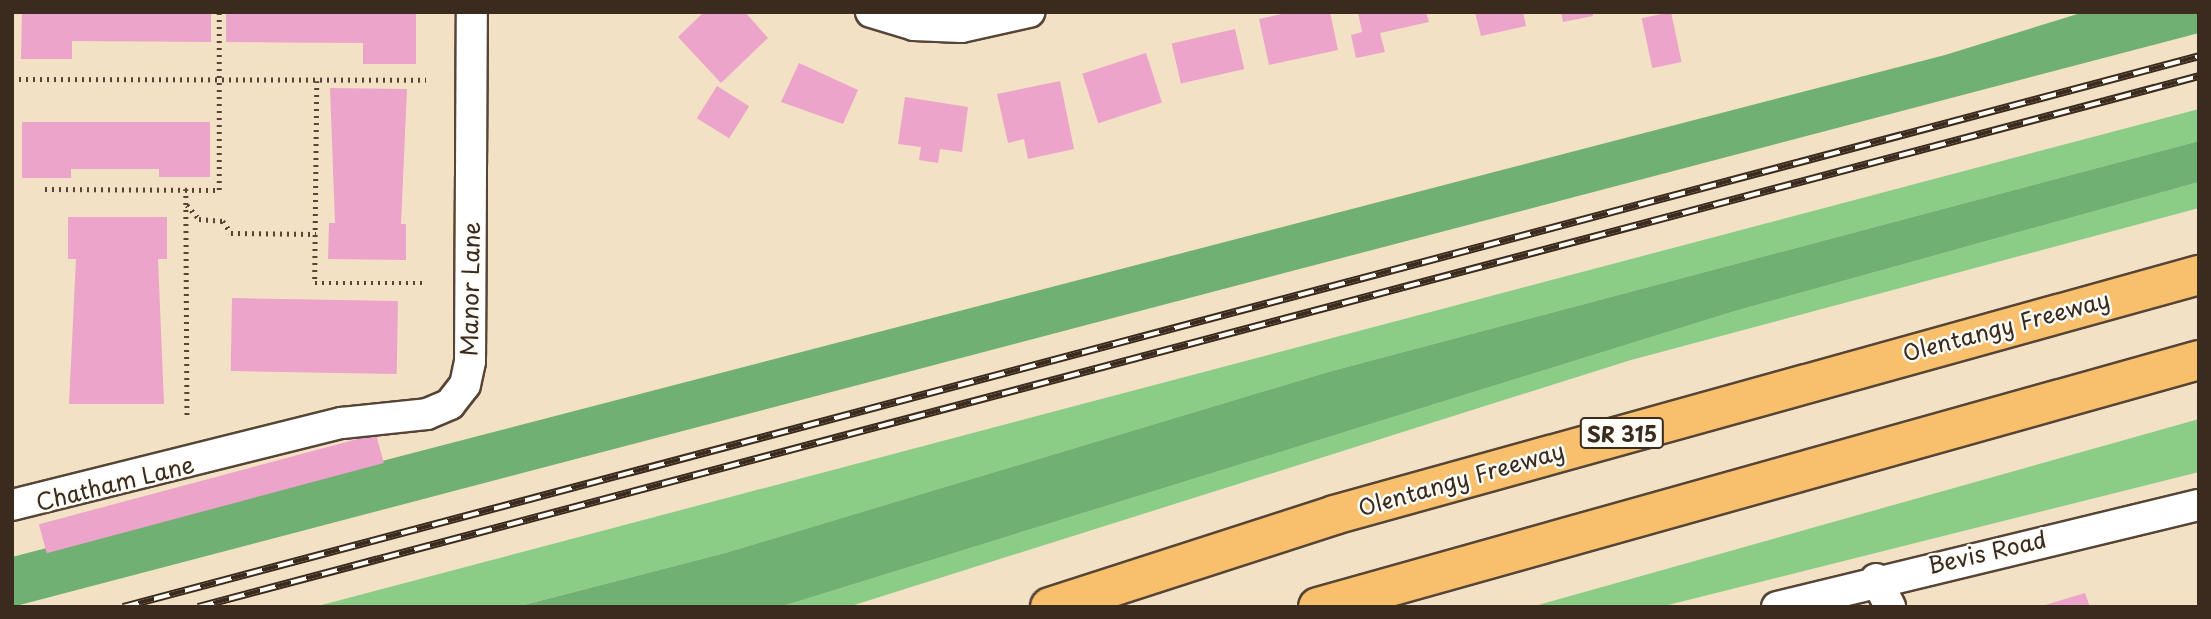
<!DOCTYPE html>
<style>
body{margin:0}
#map{position:relative;width:2211px;height:619px;overflow:hidden;background:#f2e1c4;font-family:"Playpen Sans",sans-serif}
div>[style]{position:absolute}
.green>*{inset:0;background:#8bcd86}
.forest>*{inset:0;background:#70b073}
.building>*{inset:0;background:#eca4ca;transform-origin:0 0}
.path>*{height:4.5px;margin-top:-2.25px;transform-origin:0;background:repeating-linear-gradient(90deg,#564537 0 2px,transparent 0 7px)}
.roads{filter:drop-shadow(2px 0 #564537) drop-shadow(-2px 0 #564537) drop-shadow(0 2px #564537) drop-shadow(0 -2px #564537)}
.minor>*{height:30px;margin:-15px;padding:0 15px;transform-origin:15px;border-radius:15px;background:#fff}
.motorway>*{height:38px;margin:-19px;padding:0 19px;transform-origin:19px;border-radius:19px;background:#f8bf6c}
.rail>*{height:8px;margin-top:-4px;transform-origin:0;background:repeating-linear-gradient(90deg,#fdfcf7 0 16px,#3b2a1e 0 32px);box-sizing:border-box;border-block:2px solid #3b2a1e}
span{translate:-50% -50%;white-space:nowrap;text-align:center;line-height:1.15;-webkit-text-stroke:5px #fdfcf7;paint-order:stroke}
.shield-label span{padding:2px 5px;background:#fdfcf7;border:2px solid;border-radius:5px;-webkit-text-stroke-width:0}
.shield-label{font-size:21px;color:#3b2a1e;font-weight:700}
.street-label{font-size:23px;color:#3b2a1e}
.frame{position:absolute;inset:0;border:14px solid #3b2a1e;pointer-events:none}
</style>
<div id="map">
<div class="green">
<div style="clip-path:polygon(2199px 109px,2199px 141px,1328px 372px,725px 553px,516px 607px,314px 607px)"></div>
<div style="clip-path:polygon(2199px 182px,2199px 208px,1631px 360px,848px 607px,780px 607px,1735px 311px)"></div>
<div style="clip-path:polygon(2199px 419px,2199px 472px,1660px 607px,1531px 607px)"></div>
</div>
<div class="forest">
<div style="clip-path:polygon(2084px 12px,2199px 12px,2199px 33px,12px 607px,12px 557px,1945px 55px)"></div>
<div style="clip-path:polygon(2199px 141px,2199px 182px,1735px 311px,780px 607px,516px 607px,725px 553px,1328px 372px)"></div>
</div>
<div class="building">
<div style="clip-path:polygon(22px 12px,211px 12px,211px 42px,72px 41px,72px 59px,21px 59px)"></div>
<div style="clip-path:polygon(226px 12px,416px 12px,416px 64px,363px 64px,363px 43px,226px 42px)"></div>
<div style="clip-path:polygon(704px 12px,745px 12px,768px 38px,721px 83px,678px 37px)"></div>
<div style="clip-path:polygon(1291px 12px,1330px 12px,1338px 50px,1269px 65px,1259px 19px)"></div>
<div style="clip-path:polygon(1358px 12px,1426px 12px,1429px 22px,1380px 33px,1385px 52px,1356px 58px,1351px 35px,1362px 32px)"></div>
<div style="clip-path:polygon(1475px 12px,1523px 12px,1526px 26px,1481px 36px)"></div>
<div style="clip-path:polygon(1561px 12px,1592px 12px,1593px 16px,1563px 22px)"></div>
<div style="left:1671px;top:12px;width:51px;height:30px;rotate:78deg"></div>
<div style="left:1235px;top:29px;width:41px;height:65px;rotate:77deg"></div>
<div style="left:1146px;top:53px;width:52px;height:67px;rotate:72deg"></div>
<div style="clip-path:polygon(799px 63px,858px 90px,843px 124px,781px 102px)"></div>
<div style="clip-path:polygon(1060px 81px,1074px 149px,1028px 159px,1024px 139px,1008px 143px,997px 94px)"></div>
<div style="left:717px;top:86px;width:38px;height:38px;rotate:32deg"></div>
<div style="clip-path:polygon(330px 88px,407px 89px,401px 224px,406px 224px,406px 260px,328px 259px,329px 223px,335px 223px)"></div>
<div style="clip-path:polygon(905px 97px,968px 107px,962px 152px,940px 149px,938px 163px,919px 160px,921px 147px,898px 144px)"></div>
<div style="clip-path:polygon(22px 122px,210px 122px,210px 177px,159px 177px,159px 169px,71px 169px,71px 178px,22px 178px)"></div>
<div style="clip-path:polygon(68px 217px,167px 217px,167px 259px,158px 259px,164px 404px,69px 404px,76px 259px,68px 259px)"></div>
<div style="left:232px;top:298px;width:166px;height:73px;rotate:1deg"></div>
<div style="left:376px;top:434px;width:30px;height:349px;rotate:75deg"></div>
<div style="clip-path:polygon(2085px 593px,2090px 607px,2042px 607px,2042px 606px)"></div>
</div>
<div class="path">
<div style="left:12px;top:79px;width:414px;rotate:0.1deg"></div>
<div style="left:317px;top:81px;width:202px;rotate:90.6deg"></div>
<div style="left:315px;top:283px;width:110px"></div>
<div style="left:45px;top:189px;width:174px;rotate:0.3deg"></div>
<div style="left:219px;top:190px;width:178px;rotate:-90deg"></div>
<div style="left:186px;top:189px;width:229px;rotate:89.7deg"></div>
<div style="left:187px;top:205px;width:18px;rotate:49deg"></div>
<div style="left:199px;top:219px;width:24px;rotate:5deg"></div>
<div style="left:223px;top:221px;width:14px;rotate:56deg"></div>
<div style="left:231px;top:233px;width:85px;rotate:0.7deg"></div>
</div>
<div class="roads">
<div class="minor">
<div style="left:871px;top:12px;width:45px;rotate:16.8deg"></div>
<div style="left:914px;top:25px;width:47px;rotate:2.4deg"></div>
<div style="left:961px;top:27px;width:70px;rotate:-12.4deg"></div>
<div style="left:12px;top:505px;width:340px;rotate:-14deg"></div>
<div style="left:342px;top:423px;width:85px;rotate:-6deg"></div>
<div style="left:427px;top:414px;width:25px;rotate:-23deg"></div>
<div style="left:450px;top:404px;width:24px;rotate:-52deg"></div>
<div style="left:465px;top:385px;width:24px;rotate:-78deg"></div>
<div style="left:470px;top:362px;width:350px;rotate:-89.7deg"></div>
<div style="left:1876px;top:579px;width:31px;rotate:63deg"></div>
<div style="left:1777px;top:607px;width:434px;rotate:-13.6deg"></div>
</div>
<div class="motorway">
<div style="left:1050px;top:607px;width:299px;rotate:-17.9deg"></div>
<div style="left:1334px;top:515px;width:898px;rotate:-15.51deg"></div>
<div style="left:1318px;top:607px;width:915px;rotate:-15.66deg"></div>
</div>
</div>
<div class="rail">
<div style="left:123px;top:607px;width:2148px;rotate:-14.86deg"></div>
<div style="left:198px;top:607px;width:2070px;rotate:-14.86deg"></div>
</div>
<div class="shield-label">
<span style="left:1622px;top:433px">SR 315</span>
</div>
<div class="street-label">
<span style="left:470px;top:289px;rotate:-89deg">Manor Lane</span>
<span style="left:2006px;top:326px;rotate:-15deg">Olentangy Freeway</span>
<span style="left:1461px;top:479px;rotate:-16deg">Olentangy Freeway</span>
<span style="left:115px;top:483px;rotate:-14deg">Chatham Lane</span>
<span style="left:1987px;top:552px;rotate:-13deg">Bevis Road</span>
</div>
<div class="frame"></div>
</div>
